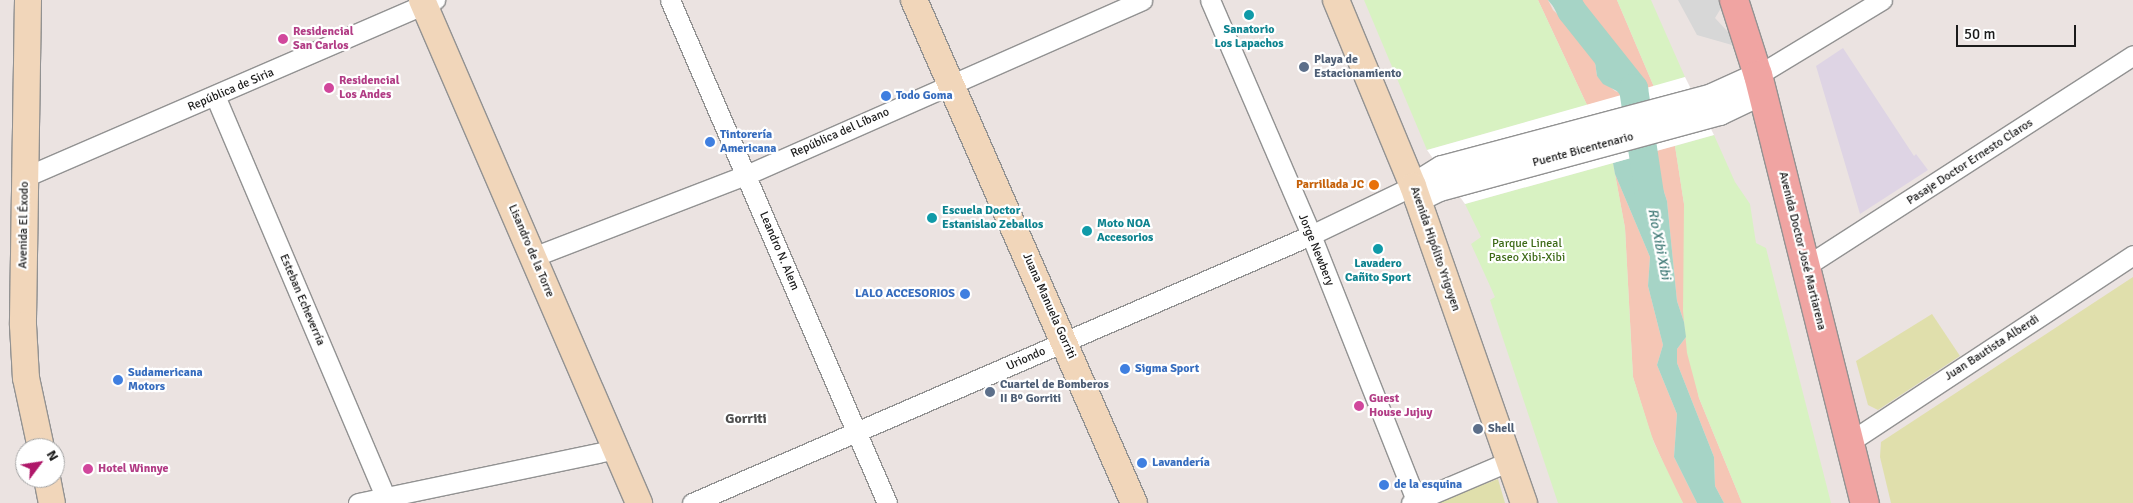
<!DOCTYPE html>
<meta charset="utf-8">
<style>
body{margin:0}
#map{position:relative;width:2133px;height:503px;overflow:hidden;background:#ebe3e1;font-family:Signika,sans-serif}
div>[style]{position:absolute}
.industrial>*{inset:0;background:#ded4e4}
.grass>*{inset:0;background:#e0dfac}
.sand>*{inset:0;background:#f5c6b5}
.park>*{inset:0;background:#d8f2c2}
.parking>*{inset:0;background:#d7d7d7}
.water>*{inset:0;background:#a6d4c6}
.pier>*{inset:0;background:#fff}
.river>*{height:29px;margin:-14.5px;padding:0 14.5px;transform-origin:14.5px;border-radius:14.5px;background:#a6d4c6}
.roads{filter:drop-shadow(1px 0 #929292) drop-shadow(-1px 0 #929292) drop-shadow(0 1px #929292) drop-shadow(0 -1px #929292)}
.minor>*{height:19px;margin:-9.5px;padding:0 9.5px;transform-origin:9.5px;border-radius:9.5px;background:#fff}
.tertiary>*{height:24px;margin:-12px;padding:0 12px;transform-origin:12px;border-radius:12px;background:#fff}
.secondary>*{height:26px;margin:-13px;padding:0 13px;transform-origin:13px;border-radius:13px;background:#f1d6ba}
.primary>*{height:28px;margin:-14px;padding:0 14px;transform-origin:14px;border-radius:14px;background:#f0a4a2}
.dots>*{width:14px;height:14px;translate:-50% -50%;box-sizing:border-box;border:2px solid #fff;border-radius:50%}
span{translate:-50% -50%;white-space:nowrap;text-align:center;line-height:1.15;-webkit-text-stroke:4.5px #fff;paint-order:stroke}
.culture-label{font-size:12px;color:#0d838f;font-weight:700}
.left{translate:0 -50%;text-align:left}
.hotel-label{font-size:12px;color:#b23c85;font-weight:700}
.service-label{font-size:12px;color:#4e5e75;font-weight:700}
.street-label{font-size:12px;color:#1b1b1b}
.shop-label{font-size:12px;color:#366cbe;font-weight:700}
.right{translate:-100% -50%;text-align:right}
.food-label{font-size:12px;color:#c56008;font-weight:700}
.park-label{font-size:12px;color:#3d6a17}
.water-label{font-size:14px;color:#427b78;font-style:italic}
.neighbourhood-label{font-size:14px;color:#4e4e4e;font-weight:700}
.north{position:absolute;left:15px;top:438px;width:50px;height:50px;box-sizing:border-box;background:#fff;border:1px solid #a4a4a4;border-radius:50%;rotate:59deg;font-size:14px;font-weight:700;line-height:20px;text-align:center;color:#1b1b1b}
.north::after{content:'';display:block;margin:auto;width:18px;height:22px;background:#af1769;clip-path:polygon(50% 0,100% 100%,50% 72%,0 100%)}
.scale{position:absolute;left:1956px;top:25px;width:120px;height:22px;box-sizing:border-box;border:2px solid #1b1b1b;border-top:0;padding-left:6px;font-size:15px;line-height:18px;white-space:nowrap;color:#1b1b1b;-webkit-text-stroke:4px #fff;paint-order:stroke}
</style>
<div id="map">
<div class="industrial">
<div style="clip-path:polygon(1843px 48px,1914px 156px,1916px 154px,1928px 170px,1860px 214px,1816px 66px)"></div>
</div>
<div class="grass">
<div style="clip-path:polygon(2133px 277px,2133px 503px,1891px 503px,1880px 457px,1881px 442px)"></div>
<div style="clip-path:polygon(1932px 314px,1960px 356px,1878px 410px,1868px 405px,1856px 361px)"></div>
<div style="clip-path:polygon(1498px 479px,1505px 503px,1434px 503px)"></div>
</div>
<div class="sand">
<div style="clip-path:polygon(1538px 0,1548px 0,1553px 10px,1574px 30px,1595px 62px,1597px 76px,1615px 91px,1625px 95px,1587px 105px)"></div>
<div style="clip-path:polygon(1575px 0,1617px 0,1654px 87px,1644px 89px,1640px 78px)"></div>
<div style="clip-path:polygon(1675px 146px,1684px 204px,1684px 322px,1677px 301px,1667px 201px,1651px 152px)"></div>
<div style="clip-path:polygon(1615px 174px,1650px 257px,1648px 286px,1663px 345px,1657px 365px,1677px 414px,1674px 457px,1697px 503px,1683px 503px,1672px 483px,1651px 435px,1633px 377px,1625px 228px)"></div>
<div style="clip-path:polygon(1686px 337px,1699px 398px,1742px 503px,1724px 503px,1715px 486px,1714px 457px,1677px 363px,1677px 349px)"></div>
</div>
<div class="park">
<div style="clip-path:polygon(1364px 0,1538px 0,1587px 105px,1427px 150px)"></div>
<div style="clip-path:polygon(1617px 0,1651px 0,1685px 77px,1654px 87px)"></div>
<div style="clip-path:polygon(1714px 135px,1735px 182px,1750px 204px,1756px 243px,1766px 248px,1831px 503px,1742px 503px,1699px 398px,1687px 353px,1683px 311px,1684px 204px,1675px 146px)"></div>
<div style="clip-path:polygon(1613px 163px,1625px 228px,1633px 377px,1654px 443px,1683px 503px,1558px 503px,1490px 300px,1495px 297px,1471px 244px,1481px 237px,1465px 204px)"></div>
</div>
<div class="parking">
<div style="clip-path:polygon(1678px 0,1726px 0,1715px 18px,1729px 33px,1732px 45px,1697px 35px)"></div>
</div>
<div class="water">
<div style="clip-path:polygon(1548px 0,1575px 0,1614px 50px,1634px 68px,1644px 89px,1625px 95px,1603px 84px,1597px 76px,1595px 62px,1583px 43px)"></div>
<div style="clip-path:polygon(1651px 152px,1667px 201px,1677px 301px,1684px 322px,1686px 337px,1677px 349px,1677px 363px,1714px 457px,1715px 486px,1724px 503px,1697px 503px,1674px 457px,1677px 414px,1657px 365px,1663px 345px,1648px 286px,1650px 257px,1615px 174px,1613px 163px)"></div>
</div>
<div class="pier">
<div style="clip-path:polygon(1685px 77px,1714px 135px,1465px 204px,1427px 150px)"></div>
</div>
<div class="river">
<div style="left:1566px;top:0;width:11px;rotate:63deg"></div>
<div style="left:1571px;top:10px;width:100px;rotate:51.5deg"></div>
<div style="left:1633px;top:88px;width:107px;rotate:81.4deg"></div>
</div>
<div class="roads">
<div class="minor">
<div style="left:670px;top:0;width:548px;rotate:66.66deg"></div>
<div style="left:1210px;top:0;width:256px;rotate:66.7deg"></div>
<div style="left:1311px;top:235px;width:288px;rotate:68.4deg"></div>
<div style="left:1758px;top:75px;width:145px;rotate:-31.2deg"></div>
<div style="left:216px;top:98px;width:440px;rotate:67deg"></div>
<div style="left:25px;top:177px;width:447px;rotate:-23.4deg"></div>
<div style="left:533px;top:257px;width:228px;rotate:-21.1deg"></div>
<div style="left:746px;top:175px;width:433px;rotate:-23.8deg"></div>
<div style="left:1806px;top:266px;width:389px;rotate:-32.8deg"></div>
<div style="left:1851px;top:441px;width:338px;rotate:-33.4deg"></div>
<div style="left:358px;top:503px;width:264px;rotate:-11.8deg"></div>
<div style="left:692px;top:503px;width:675px;rotate:-23.41deg"></div>
<div style="left:1311px;top:235px;width:113px;rotate:-25.7deg"></div>
<div style="left:1411px;top:503px;width:108px;rotate:-23deg"></div>
</div>
<div class="tertiary">
<div style="left:1413px;top:186px;width:34px;rotate:-32deg"></div>
<div style="left:1442px;top:168px;width:279px;rotate:-14.9deg"></div>
<div style="left:1712px;top:96px;width:51px;rotate:-24.5deg"></div>
<div style="left:1417px;top:200px;width:25px;rotate:-26deg"></div>
<div style="left:1440px;top:189px;width:290px;rotate:-15.2deg"></div>
<div style="left:1720px;top:113px;width:47px;rotate:-25.5deg"></div>
</div>
<div class="secondary">
<div style="left:28px;top:0;width:325px;rotate:90.9deg"></div>
<div style="left:23px;top:325px;width:53px;rotate:86.8deg"></div>
<div style="left:26px;top:378px;width:72px;rotate:77.9deg"></div>
<div style="left:422px;top:0;width:548px;rotate:66.66deg"></div>
<div style="left:914px;top:0;width:549px;rotate:66.38deg"></div>
<div style="left:1336px;top:0;width:201px;rotate:67.5deg"></div>
<div style="left:1413px;top:186px;width:336px;rotate:70.7deg"></div>
<div style="left:47px;top:478px;width:25px;rotate:79deg"></div>
</div>
<div class="primary">
<div style="left:1734px;top:0;width:79px;rotate:72.3deg"></div>
<div style="left:1758px;top:75px;width:441px;rotate:76deg"></div>
</div>
</div>
<div class="dots">
<div style="left:1249px;top:15px;background:#0f9aa8"></div>
<div style="left:283px;top:39px;background:#d1479c"></div>
<div style="left:1304px;top:67px;background:#5c6f8a"></div>
<div style="left:329px;top:88px;background:#d1479c"></div>
<div style="left:886px;top:96px;background:#3f7fe0"></div>
<div style="left:710px;top:142px;background:#3f7fe0"></div>
<div style="left:1374px;top:185px;background:#e8710a"></div>
<div style="left:932px;top:218px;background:#0f9aa8"></div>
<div style="left:1087px;top:231px;background:#0f9aa8"></div>
<div style="left:1378px;top:249px;background:#0f9aa8"></div>
<div style="left:965px;top:294px;background:#3f7fe0"></div>
<div style="left:1125px;top:369px;background:#3f7fe0"></div>
<div style="left:118px;top:380px;background:#3f7fe0"></div>
<div style="left:990px;top:392px;background:#5c6f8a"></div>
<div style="left:1359px;top:406px;background:#d1479c"></div>
<div style="left:1478px;top:429px;background:#5c6f8a"></div>
<div style="left:1142px;top:463px;background:#3f7fe0"></div>
<div style="left:88px;top:469px;background:#d1479c"></div>
<div style="left:1384px;top:485px;background:#3f7fe0"></div>
</div>
<div class="culture-label">
<span style="left:1249px;top:37px">Sanatorio<br>Los Lapachos</span>
<span class="left" style="left:942px;top:218px">Escuela Doctor<br>Estanislao Zeballos</span>
<span class="left" style="left:1097px;top:231px">Moto NOA<br>Accesorios</span>
<span style="left:1378px;top:271px">Lavadero<br>Cañito Sport</span>
</div>
<div class="hotel-label">
<span class="left" style="left:293px;top:39px">Residencial<br>San Carlos</span>
<span class="left" style="left:339px;top:88px">Residencial<br>Los Andes</span>
<span class="left" style="left:1369px;top:406px">Guest<br>House Jujuy</span>
<span class="left" style="left:98px;top:469px">Hotel Winnye</span>
</div>
<div class="service-label">
<span class="left" style="left:1314px;top:67px">Playa de<br>Estacionamiento</span>
<span class="left" style="left:1000px;top:392px">Cuartel de Bomberos<br>II Bº Gorriti</span>
<span class="left" style="left:1488px;top:429px">Shell</span>
</div>
<div class="street-label">
<span style="left:231px;top:90px;rotate:-23deg">República de Siria</span>
<span style="left:840px;top:133px;rotate:-24deg">República del Líbano</span>
<span style="left:1583px;top:150px;rotate:-15deg">Puente Bicentenario</span>
<span style="left:1970px;top:162px;rotate:-33deg">Pasaje Doctor Ernesto Claros</span>
<span style="left:24px;top:225px;rotate:-89deg">Avenida El Éxodo</span>
<span style="left:1435px;top:249px;rotate:71deg">Avenida Hipólito Yrigoyen</span>
<span style="left:1316px;top:250px;rotate:68deg">Jorge Newbery</span>
<span style="left:531px;top:251px;rotate:67deg">Lisandro de la Torre</span>
<span style="left:779px;top:251px;rotate:67deg">Leandro N. Alem</span>
<span style="left:1802px;top:251px;rotate:76deg">Avenida Doctor José Martiarena</span>
<span style="left:302px;top:300px;rotate:67deg">Esteban Echeverría</span>
<span style="left:1049px;top:306px;rotate:66deg">Juana Manuela Gorriti</span>
<span style="left:1992px;top:348px;rotate:-33deg">Juan Bautista Alberdi</span>
<span style="left:1026px;top:359px;rotate:-24deg">Uriondo</span>
</div>
<div class="shop-label">
<span class="left" style="left:896px;top:96px">Todo Goma</span>
<span class="left" style="left:720px;top:142px">Tintorería<br>Americana</span>
<span class="right" style="left:955px;top:294px">LALO ACCESORIOS</span>
<span class="left" style="left:1135px;top:369px">Sigma Sport</span>
<span class="left" style="left:128px;top:380px">Sudamericana<br>Motors</span>
<span class="left" style="left:1152px;top:463px">Lavandería</span>
<span class="left" style="left:1394px;top:485px">de la esquina</span>
</div>
<div class="food-label">
<span class="right" style="left:1364px;top:185px">Parrillada JC</span>
</div>
<div class="park-label">
<span style="left:1527px;top:251px">Parque Lineal<br>Paseo Xibi-Xibi</span>
</div>
<div class="water-label">
<span style="left:1659px;top:244px;rotate:79deg">Río Xibi Xibi</span>
</div>
<div class="neighbourhood-label">
<span style="left:746px;top:419px">Gorriti</span>
</div>
<div class="north">N</div>
<div class="scale">50 m</div>
</div>
